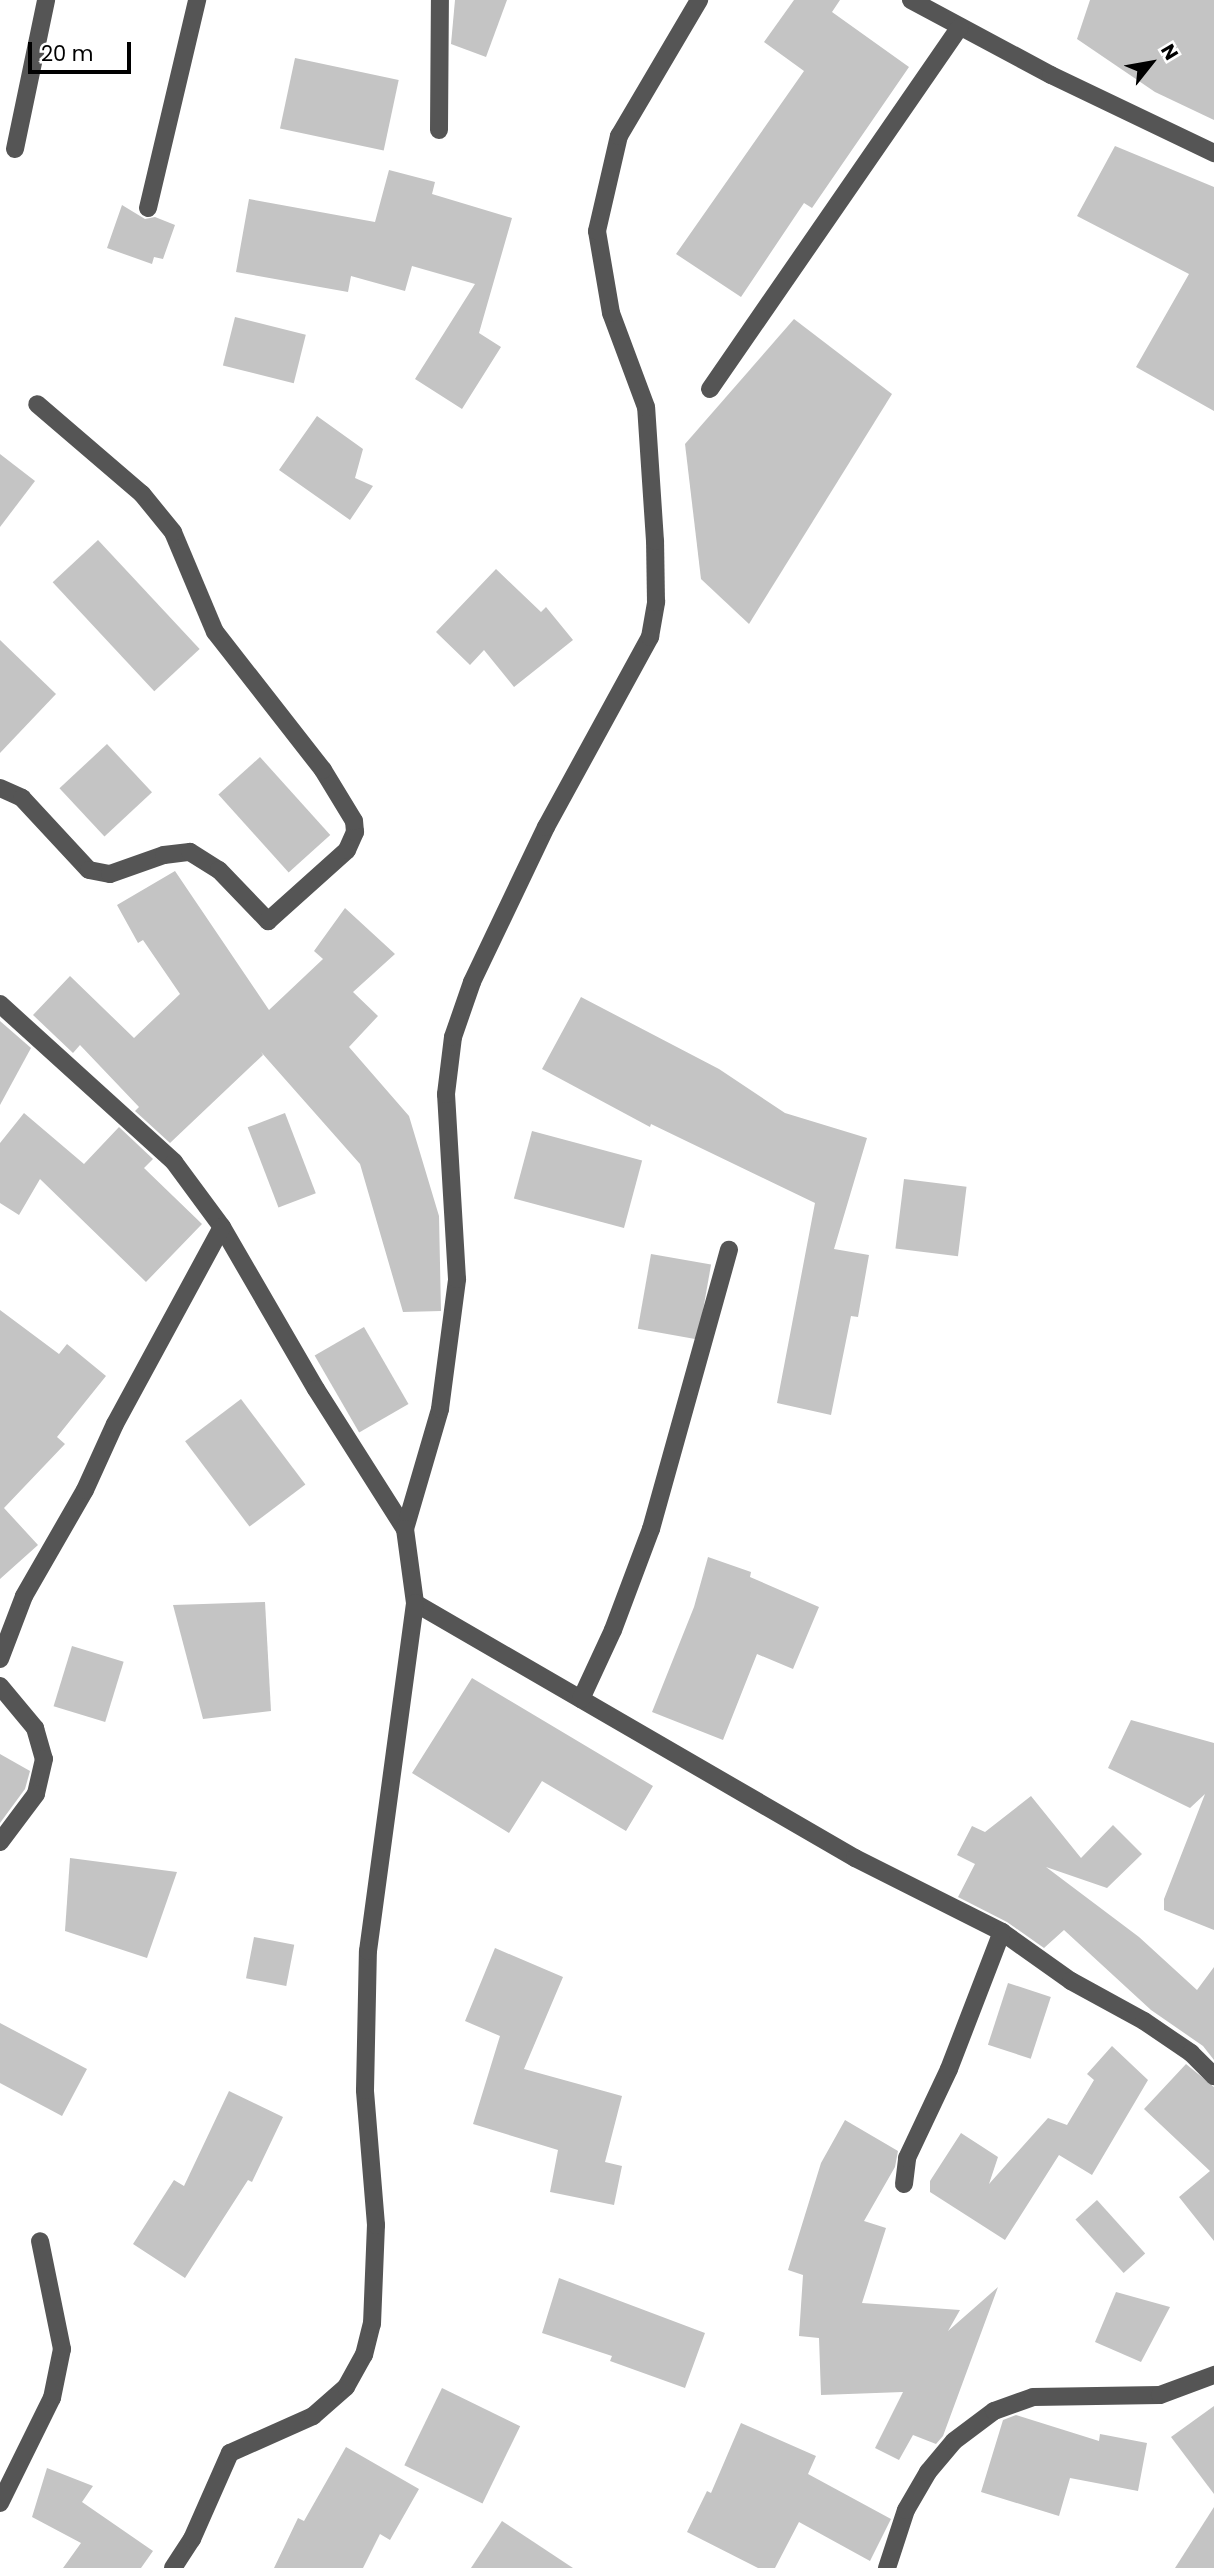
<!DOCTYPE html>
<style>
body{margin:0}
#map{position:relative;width:1214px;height:2568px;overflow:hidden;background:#fff;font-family:Poppins,sans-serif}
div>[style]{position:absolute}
.building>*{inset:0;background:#c4c4c4;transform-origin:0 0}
.minor>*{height:18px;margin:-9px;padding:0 9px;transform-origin:9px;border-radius:9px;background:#555}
span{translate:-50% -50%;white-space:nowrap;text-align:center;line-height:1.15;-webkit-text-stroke:5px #fff;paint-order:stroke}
.north{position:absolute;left:1116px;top:28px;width:70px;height:70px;-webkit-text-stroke:5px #fff;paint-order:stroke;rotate:59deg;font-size:19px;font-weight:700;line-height:28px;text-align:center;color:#000}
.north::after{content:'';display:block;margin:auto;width:24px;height:32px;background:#000;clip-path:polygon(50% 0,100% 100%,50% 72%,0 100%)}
.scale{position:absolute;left:28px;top:42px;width:103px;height:32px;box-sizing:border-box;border:4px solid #000;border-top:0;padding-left:9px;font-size:21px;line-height:24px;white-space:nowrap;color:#000;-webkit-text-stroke:5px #fff;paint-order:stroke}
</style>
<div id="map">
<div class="building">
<div style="clip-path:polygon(455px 0,507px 0,486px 57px,451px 44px)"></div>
<div style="clip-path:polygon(794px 0,840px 0,832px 12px,909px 67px,812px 208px,804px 203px,741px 297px,676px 254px,804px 71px,764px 42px)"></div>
<div style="clip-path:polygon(1090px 0,1214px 0,1214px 120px,1155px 92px,1077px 39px)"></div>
<div style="left:295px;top:58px;width:106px;height:72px;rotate:12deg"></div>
<div style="clip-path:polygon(1115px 146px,1214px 187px,1214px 411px,1136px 367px,1189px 274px,1077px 216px)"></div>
<div style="clip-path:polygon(389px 170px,435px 182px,432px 194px,512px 218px,479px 333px,501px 347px,462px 409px,415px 379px,475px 284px,412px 266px,405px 291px,351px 276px,348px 292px,236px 272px,249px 199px,375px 222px)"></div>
<div style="clip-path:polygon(122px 205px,145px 219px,155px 217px,175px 225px,163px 259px,154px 257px,152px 264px,107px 248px)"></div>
<div style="left:235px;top:317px;width:73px;height:50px;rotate:14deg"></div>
<div style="clip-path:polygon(794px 319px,892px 394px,749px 624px,701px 579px,685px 444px)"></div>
<div style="clip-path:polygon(317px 416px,363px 449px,355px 478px,373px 486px,350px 520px,279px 470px)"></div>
<div style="clip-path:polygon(0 454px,35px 481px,0 527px)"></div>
<div style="left:98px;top:540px;width:149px;height:62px;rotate:47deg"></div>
<div style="clip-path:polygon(496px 569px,541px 612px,546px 607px,573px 640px,514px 687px,484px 650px,470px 665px,436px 632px)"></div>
<div style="clip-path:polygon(0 640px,56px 694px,0 753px)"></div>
<div style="left:107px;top:744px;width:66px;height:65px;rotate:47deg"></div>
<div style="left:260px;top:757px;width:105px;height:56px;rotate:48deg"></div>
<div style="clip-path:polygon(175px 871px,269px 1010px,323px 959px,314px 951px,345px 908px,395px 954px,353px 992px,378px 1016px,349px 1047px,409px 1116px,439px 1216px,441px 1311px,403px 1312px,360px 1164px,261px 1052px,263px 1055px,170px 1143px,135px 1111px,139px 1107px,80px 1045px,73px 1053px,33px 1015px,70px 976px,134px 1038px,180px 994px,143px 940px,138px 943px,117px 905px)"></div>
<div style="clip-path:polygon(581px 997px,719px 1069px,785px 1113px,867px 1138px,834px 1249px,869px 1255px,858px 1317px,851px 1316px,831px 1415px,777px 1403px,815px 1203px,651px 1124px,650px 1127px,542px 1069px)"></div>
<div style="clip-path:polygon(0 1021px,31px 1048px,0 1105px)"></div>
<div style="clip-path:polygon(24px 1113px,84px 1164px,119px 1127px,153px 1159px,144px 1168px,202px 1224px,146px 1282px,40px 1179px,19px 1215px,0 1203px,0 1143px)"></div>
<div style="left:285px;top:1113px;width:86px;height:40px;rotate:69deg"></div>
<div style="left:532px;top:1131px;width:114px;height:70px;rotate:15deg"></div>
<div style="left:904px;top:1179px;width:63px;height:70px;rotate:7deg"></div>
<div style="left:651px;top:1254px;width:61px;height:76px;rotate:10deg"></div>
<div style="clip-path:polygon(0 1310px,59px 1354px,67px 1344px,106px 1376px,57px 1437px,65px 1444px,4px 1508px,38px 1545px,0 1579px)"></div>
<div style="left:364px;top:1327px;width:89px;height:57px;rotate:60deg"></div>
<div style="left:241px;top:1399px;width:107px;height:70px;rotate:53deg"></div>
<div style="clip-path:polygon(708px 1557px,751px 1572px,750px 1577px,819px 1607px,793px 1669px,757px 1654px,723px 1740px,652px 1712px,694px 1607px)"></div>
<div style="clip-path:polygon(265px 1602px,271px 1711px,203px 1719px,173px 1605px)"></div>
<div style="left:72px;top:1646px;width:54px;height:63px;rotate:17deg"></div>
<div style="clip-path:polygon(472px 1678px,653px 1786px,626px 1831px,542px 1781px,509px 1833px,412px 1773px)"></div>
<div style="clip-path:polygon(1131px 1720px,1214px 1743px,1214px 1930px,1164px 1910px,1164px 1899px,1205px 1794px,1190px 1808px,1108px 1768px)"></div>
<div style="clip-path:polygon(0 1754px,30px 1771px,25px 1789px,0 1823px)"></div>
<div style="clip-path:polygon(1031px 1796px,1081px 1858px,1113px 1825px,1142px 1854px,1107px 1888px,1046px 1867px,1139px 1937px,1197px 1990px,1214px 1967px,1214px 2060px,1203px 2046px,1151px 2010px,1064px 1930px,1044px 1948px,1007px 1922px,958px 1897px,975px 1864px,957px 1855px,972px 1826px,985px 1832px)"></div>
<div style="clip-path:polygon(70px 1858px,177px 1872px,147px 1958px,65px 1931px)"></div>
<div style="left:254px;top:1937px;width:41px;height:42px;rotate:11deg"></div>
<div style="clip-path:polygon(495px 1948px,563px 1977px,524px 2069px,622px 2096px,605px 2162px,622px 2166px,614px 2205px,550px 2192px,558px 2150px,473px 2124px,500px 2036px,465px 2021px)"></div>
<div style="left:1008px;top:1983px;width:45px;height:65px;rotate:18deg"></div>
<div style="clip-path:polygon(0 2023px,87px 2069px,62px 2116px,0 2083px)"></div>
<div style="clip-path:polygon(1112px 2046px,1148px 2080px,1092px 2175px,1059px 2155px,1005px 2240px,930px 2192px,930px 2181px,961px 2133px,998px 2157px,989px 2184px,1048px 2118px,1067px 2125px,1094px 2080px,1087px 2074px)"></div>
<div style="clip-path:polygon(1186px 2064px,1214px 2087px,1214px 2241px,1179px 2197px,1210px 2171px,1144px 2109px)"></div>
<div style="clip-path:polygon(229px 2091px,283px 2117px,252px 2182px,248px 2180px,185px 2278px,133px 2244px,174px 2180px,184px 2186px)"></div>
<div style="clip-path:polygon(845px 2120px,898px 2151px,895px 2167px,864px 2221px,886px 2228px,862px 2303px,960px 2310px,948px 2331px,998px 2287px,943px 2436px,936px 2444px,913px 2435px,899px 2460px,875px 2448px,903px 2392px,821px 2395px,819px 2338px,799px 2336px,803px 2275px,788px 2270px,821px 2163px)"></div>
<div style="left:1097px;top:2200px;width:72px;height:29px;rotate:48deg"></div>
<div style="clip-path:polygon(559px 2278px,705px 2333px,685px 2388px,610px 2361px,612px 2356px,542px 2333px)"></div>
<div style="clip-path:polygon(1116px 2292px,1170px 2307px,1141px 2362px,1095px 2342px)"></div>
<div style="left:442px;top:2388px;width:87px;height:86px;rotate:26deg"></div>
<div style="clip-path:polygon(1214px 2406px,1214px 2494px,1171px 2437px)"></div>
<div style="clip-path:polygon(1016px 2415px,1099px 2441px,1100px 2434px,1147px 2443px,1138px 2491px,1070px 2478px,1059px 2516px,981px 2492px,1003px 2420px)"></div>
<div style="clip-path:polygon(741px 2423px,816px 2456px,808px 2474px,891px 2519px,870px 2561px,799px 2522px,775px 2568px,758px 2568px,687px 2532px,707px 2491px,711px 2493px)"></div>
<div style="clip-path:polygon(346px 2447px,419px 2489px,390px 2540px,380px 2534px,363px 2568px,274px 2568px,298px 2518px,304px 2521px)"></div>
<div style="clip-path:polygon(47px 2468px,93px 2486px,82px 2502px,153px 2551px,141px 2568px,63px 2568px,81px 2543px,32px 2517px)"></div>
<div style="clip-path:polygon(1214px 2507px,1214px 2568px,1175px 2568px)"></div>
<div style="clip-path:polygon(502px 2521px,573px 2568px,471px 2568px)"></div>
</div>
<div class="minor">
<div style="left:911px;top:0;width:159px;rotate:28.2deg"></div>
<div style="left:1051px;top:75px;width:181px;rotate:25.6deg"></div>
<div style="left:439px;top:130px;width:130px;rotate:-89.6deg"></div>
<div style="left:15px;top:149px;width:152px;rotate:-78.2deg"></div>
<div style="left:148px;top:208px;width:214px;rotate:-76.7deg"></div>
<div style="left:710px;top:389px;width:440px;rotate:-55.4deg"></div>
<div style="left:0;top:788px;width:24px;rotate:24deg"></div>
<div style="left:22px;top:798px;width:98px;rotate:47.1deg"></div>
<div style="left:89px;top:870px;width:21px;rotate:11deg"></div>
<div style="left:110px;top:874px;width:57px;rotate:-19.4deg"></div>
<div style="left:164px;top:855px;width:26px;rotate:-7deg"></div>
<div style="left:190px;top:852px;width:34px;rotate:32deg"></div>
<div style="left:219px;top:870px;width:71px;rotate:46.1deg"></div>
<div style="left:268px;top:921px;width:106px;rotate:-41.9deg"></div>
<div style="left:347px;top:850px;width:20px;rotate:-66deg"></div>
<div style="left:355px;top:832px;width:11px;rotate:-95deg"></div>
<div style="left:354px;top:821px;width:60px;rotate:-121.3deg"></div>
<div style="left:323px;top:770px;width:175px;rotate:-128deg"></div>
<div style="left:215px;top:632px;width:108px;rotate:-112.8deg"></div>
<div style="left:173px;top:532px;width:49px;rotate:-129.2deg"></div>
<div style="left:142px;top:494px;width:138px;rotate:-139.4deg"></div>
<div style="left:0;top:1004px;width:235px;rotate:42.2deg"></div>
<div style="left:174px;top:1162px;width:81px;rotate:53.6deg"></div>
<div style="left:222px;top:1227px;width:187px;rotate:59.9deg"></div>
<div style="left:316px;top:1389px;width:166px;rotate:57.6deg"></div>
<div style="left:405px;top:1529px;width:125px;rotate:-73.7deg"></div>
<div style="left:440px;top:1409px;width:131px;rotate:-82.5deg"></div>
<div style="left:457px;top:1279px;width:185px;rotate:-93.4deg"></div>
<div style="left:446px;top:1094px;width:57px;rotate:-83deg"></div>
<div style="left:453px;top:1037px;width:58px;rotate:-70.9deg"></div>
<div style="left:472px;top:982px;width:172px;rotate:-64.5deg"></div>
<div style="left:546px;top:827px;width:217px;rotate:-61.3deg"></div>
<div style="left:650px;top:637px;width:36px;rotate:-80deg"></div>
<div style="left:656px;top:602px;width:61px;rotate:-90.9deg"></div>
<div style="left:655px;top:541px;width:134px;rotate:-93.8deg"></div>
<div style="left:646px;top:407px;width:100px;rotate:-110.4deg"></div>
<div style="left:611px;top:313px;width:83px;rotate:-99.7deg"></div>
<div style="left:597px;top:231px;width:98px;rotate:-77deg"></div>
<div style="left:619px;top:136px;width:158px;rotate:-59.5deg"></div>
<div style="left:405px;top:1529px;width:75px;rotate:82.3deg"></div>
<div style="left:415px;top:1603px;width:509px;rotate:30.09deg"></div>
<div style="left:855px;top:1858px;width:165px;rotate:26.7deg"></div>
<div style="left:1002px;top:1932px;width:85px;rotate:35.4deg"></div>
<div style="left:1071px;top:1981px;width:83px;rotate:28.7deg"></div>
<div style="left:1144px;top:2021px;width:57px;rotate:34.2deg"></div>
<div style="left:1191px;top:2053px;width:33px;rotate:45deg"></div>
<div style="left:0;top:1659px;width:67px;rotate:-69.1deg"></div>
<div style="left:24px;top:1596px;width:122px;rotate:-60.1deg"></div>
<div style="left:85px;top:1490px;width:72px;rotate:-65.6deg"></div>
<div style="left:115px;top:1424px;width:224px;rotate:-61.5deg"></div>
<div style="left:0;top:1686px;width:55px;rotate:50.2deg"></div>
<div style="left:35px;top:1728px;width:32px;rotate:74deg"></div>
<div style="left:44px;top:1759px;width:36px;rotate:103deg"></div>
<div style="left:36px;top:1794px;width:60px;rotate:126.9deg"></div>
<div style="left:581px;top:1699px;width:76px;rotate:-65.1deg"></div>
<div style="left:613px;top:1630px;width:108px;rotate:-69.4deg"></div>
<div style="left:651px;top:1529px;width:290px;rotate:-74.4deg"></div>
<div style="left:904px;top:2184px;width:26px;rotate:-83deg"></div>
<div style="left:907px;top:2158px;width:98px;rotate:-64.7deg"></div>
<div style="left:949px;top:2069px;width:147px;rotate:-68.9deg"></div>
<div style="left:0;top:2503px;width:117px;rotate:-63.7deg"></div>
<div style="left:52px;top:2398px;width:50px;rotate:-78.5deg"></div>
<div style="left:62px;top:2349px;width:110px;rotate:-101.5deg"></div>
<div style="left:173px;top:2568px;width:35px;rotate:-57deg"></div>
<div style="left:192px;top:2539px;width:94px;rotate:-66.2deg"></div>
<div style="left:230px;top:2453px;width:91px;rotate:-24deg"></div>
<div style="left:313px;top:2416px;width:44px;rotate:-41.3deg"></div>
<div style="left:346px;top:2387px;width:37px;rotate:-61deg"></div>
<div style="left:364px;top:2355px;width:32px;rotate:-76deg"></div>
<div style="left:372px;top:2324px;width:99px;rotate:-87.7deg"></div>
<div style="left:376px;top:2225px;width:135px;rotate:-94.7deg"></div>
<div style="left:365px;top:2090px;width:139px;rotate:-88.8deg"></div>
<div style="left:368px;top:1951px;width:351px;rotate:-82.3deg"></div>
<div style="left:887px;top:2568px;width:61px;rotate:-71.9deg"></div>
<div style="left:906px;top:2510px;width:44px;rotate:-59.9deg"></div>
<div style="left:928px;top:2472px;width:40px;rotate:-50deg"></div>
<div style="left:954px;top:2441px;width:50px;rotate:-36.9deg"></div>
<div style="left:994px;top:2411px;width:41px;rotate:-19.7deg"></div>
<div style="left:1033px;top:2397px;width:127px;rotate:-0.9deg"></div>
<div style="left:1160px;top:2395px;width:58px;rotate:-20.3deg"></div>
</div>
<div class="north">N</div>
<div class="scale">20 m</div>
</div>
